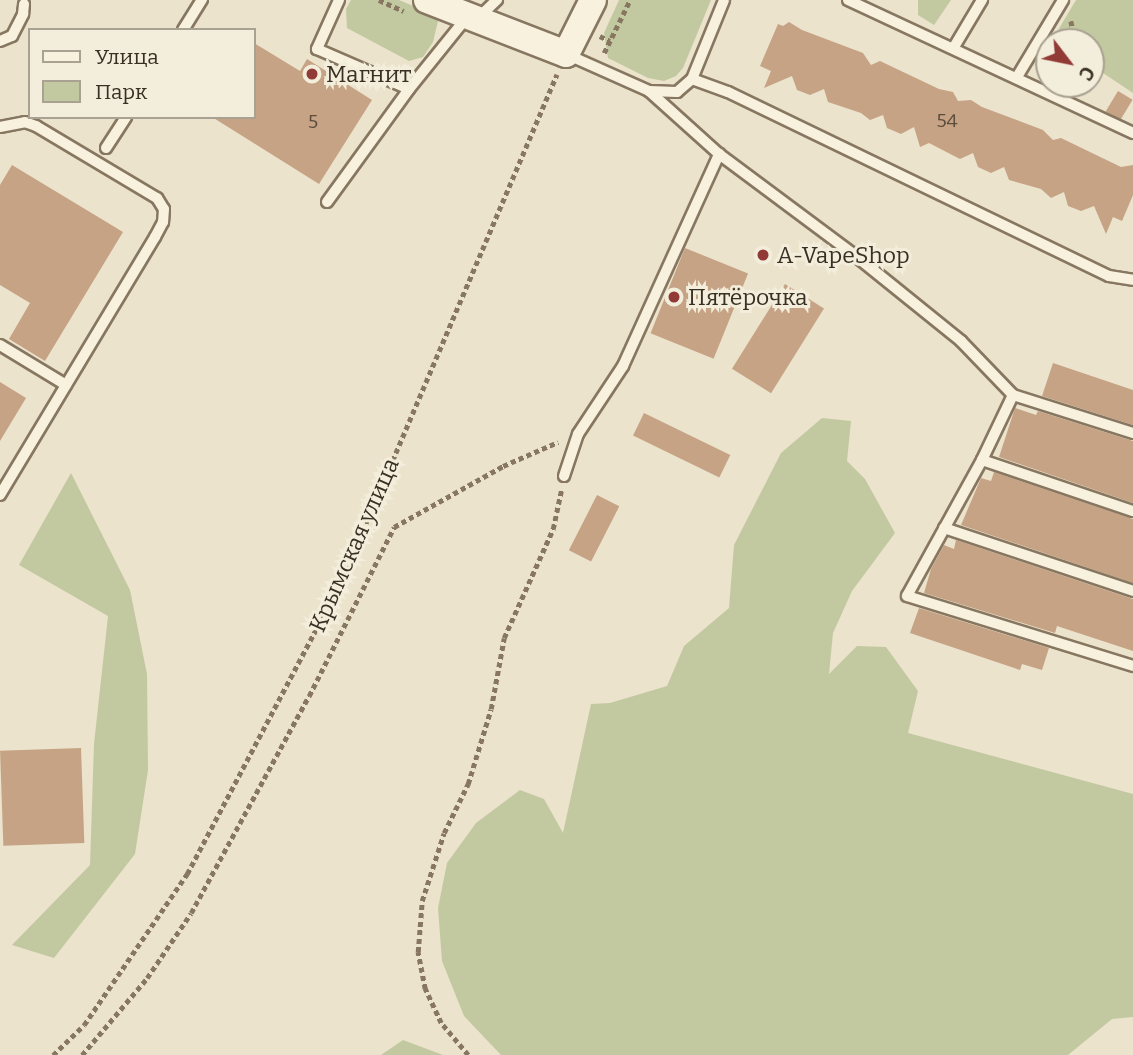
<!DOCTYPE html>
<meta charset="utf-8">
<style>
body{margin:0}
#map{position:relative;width:1133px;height:1055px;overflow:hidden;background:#ebe3cc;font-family:Bitter,serif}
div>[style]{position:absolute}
.green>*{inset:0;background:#c2c9a0}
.building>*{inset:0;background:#c6a385;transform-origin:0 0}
.path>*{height:4.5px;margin-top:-2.25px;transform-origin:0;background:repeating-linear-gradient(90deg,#877761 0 5px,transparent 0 8.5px)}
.roads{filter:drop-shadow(2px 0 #877761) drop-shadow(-2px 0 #877761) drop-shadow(0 2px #877761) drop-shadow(0 -2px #877761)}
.service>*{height:10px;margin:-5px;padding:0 5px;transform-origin:5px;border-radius:5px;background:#f7f1de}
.tertiary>*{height:26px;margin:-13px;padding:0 13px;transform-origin:13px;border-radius:13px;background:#f7f1de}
.dots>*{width:19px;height:19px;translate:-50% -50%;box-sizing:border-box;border:4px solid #f3eddb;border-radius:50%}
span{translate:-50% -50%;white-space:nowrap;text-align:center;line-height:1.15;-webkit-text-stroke:6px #f3eddb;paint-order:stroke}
.number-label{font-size:19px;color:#5c4c3c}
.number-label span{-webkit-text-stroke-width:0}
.poi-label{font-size:23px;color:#392f23}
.left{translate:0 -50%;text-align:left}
.street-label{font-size:23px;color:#392f23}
.legend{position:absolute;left:28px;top:28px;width:228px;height:91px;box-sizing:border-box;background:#f3eddb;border:2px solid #a9a191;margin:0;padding:9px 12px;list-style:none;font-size:21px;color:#392f23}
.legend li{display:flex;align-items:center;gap:14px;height:35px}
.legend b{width:35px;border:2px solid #a9a191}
.north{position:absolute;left:1035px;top:28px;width:70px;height:70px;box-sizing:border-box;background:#f3eddb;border:2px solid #a9a191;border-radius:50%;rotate:122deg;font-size:19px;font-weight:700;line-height:28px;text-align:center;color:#392f23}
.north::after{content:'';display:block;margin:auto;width:24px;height:32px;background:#913a36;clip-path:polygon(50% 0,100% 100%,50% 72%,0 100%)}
</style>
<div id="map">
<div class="green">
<div style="clip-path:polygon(351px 0,399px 0,439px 17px,433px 42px,423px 57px,409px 61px,347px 28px,346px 9px)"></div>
<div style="clip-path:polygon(619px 0,711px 0,683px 68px,676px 76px,664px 81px,648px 78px,608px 58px,604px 33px)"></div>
<div style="clip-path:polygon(918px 0,951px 0,934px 25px,918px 15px)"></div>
<div style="clip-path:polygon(1076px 0,1133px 0,1133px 93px,1103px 73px,1093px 88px,1085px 93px,1075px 93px,1079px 84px,1091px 84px,1091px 42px,1051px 42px)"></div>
<div style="clip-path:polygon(822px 418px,851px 421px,847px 461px,865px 479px,895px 533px,852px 591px,833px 633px,829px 674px,857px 646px,886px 647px,918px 691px,908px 733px,1133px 794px,1133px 1017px,1112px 1019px,1068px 1055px,501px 1055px,464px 1016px,442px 961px,438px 908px,447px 863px,476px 823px,520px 790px,544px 799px,563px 833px,591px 704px,610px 703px,667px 686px,684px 646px,729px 608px,734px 545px,781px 453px)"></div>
<div style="clip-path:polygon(71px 473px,130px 590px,147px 674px,148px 770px,135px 854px,54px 958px,12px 945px,90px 865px,94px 744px,108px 616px,19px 565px)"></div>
<div style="clip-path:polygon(403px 1040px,443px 1055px,381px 1055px)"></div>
</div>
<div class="building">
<div style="clip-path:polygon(789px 22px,802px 30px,863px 53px,871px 65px,880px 61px,939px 89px,953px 92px,958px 101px,971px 100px,982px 107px,1043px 130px,1053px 140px,1061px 138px,1121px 167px,1133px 165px,1133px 195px,1122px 221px,1113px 217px,1106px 234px,1094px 206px,1081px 211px,1068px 206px,1064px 192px,1051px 198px,1041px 189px,1009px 180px,1004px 167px,991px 173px,978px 167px,973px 153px,960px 159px,929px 143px,920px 147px,914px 127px,901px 134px,887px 128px,883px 115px,870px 120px,861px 113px,828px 102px,824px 89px,810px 95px,797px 90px,792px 76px,764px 88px,771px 71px,760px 66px,778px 24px,783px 26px)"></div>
<div style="clip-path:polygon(254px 43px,300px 71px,307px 59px,372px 100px,319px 184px,212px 117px,254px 117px)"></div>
<div style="left:1118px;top:91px;width:17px;height:24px;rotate:31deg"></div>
<div style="clip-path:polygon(12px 165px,123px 232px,45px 361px,9px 339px,30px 303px,0 285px,0 185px)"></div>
<div style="left:685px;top:248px;width:68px;height:92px;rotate:22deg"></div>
<div style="left:785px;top:284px;width:46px;height:100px;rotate:32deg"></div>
<div style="clip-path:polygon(1053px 363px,1133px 390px,1133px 425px,1042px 396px)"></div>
<div style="clip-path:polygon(0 382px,26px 398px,0 441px)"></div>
<div style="clip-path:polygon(1015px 408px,1036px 415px,1038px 411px,1133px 441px,1133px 503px,999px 457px)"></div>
<div style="left:644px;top:413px;width:96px;height:25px;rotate:26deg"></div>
<div style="clip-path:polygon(994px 472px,1133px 519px,1133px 583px,961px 525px,981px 478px,991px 481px)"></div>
<div style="left:597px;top:495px;width:25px;height:62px;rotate:27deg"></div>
<div style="clip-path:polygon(956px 540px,1133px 599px,1133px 651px,1057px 626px,1055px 633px,924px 593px,931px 569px,944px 545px,954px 549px)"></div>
<div style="clip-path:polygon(919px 608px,1049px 648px,1042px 670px,1022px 664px,1020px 670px,910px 633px)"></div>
<div style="left:81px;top:748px;width:95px;height:81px;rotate:88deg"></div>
</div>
<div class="path">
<div style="left:379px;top:0;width:27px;rotate:24deg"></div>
<div style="left:1071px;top:21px;width:22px;rotate:77deg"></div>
<div style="left:600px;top:36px;width:11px;rotate:27deg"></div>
<div style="left:604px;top:53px;width:59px;rotate:-63.9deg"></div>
<div style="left:53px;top:1055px;width:43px;rotate:-44.1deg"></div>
<div style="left:84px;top:1025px;width:183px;rotate:-55.7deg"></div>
<div style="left:187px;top:874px;width:326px;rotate:-62.2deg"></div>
<div style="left:339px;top:586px;width:556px;rotate:-66.94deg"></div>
<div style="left:82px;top:1055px;width:101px;rotate:-49.8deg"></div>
<div style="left:147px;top:978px;width:78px;rotate:-55.9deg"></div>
<div style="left:191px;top:913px;width:247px;rotate:-61.5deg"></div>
<div style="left:309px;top:696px;width:189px;rotate:-63.3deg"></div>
<div style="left:394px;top:527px;width:125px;rotate:-29.2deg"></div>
<div style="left:503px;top:466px;width:60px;rotate:-23.6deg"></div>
<div style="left:468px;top:1055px;width:42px;rotate:-130.2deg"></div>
<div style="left:441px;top:1023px;width:38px;rotate:-115deg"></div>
<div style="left:425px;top:989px;width:38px;rotate:-101deg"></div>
<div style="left:418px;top:952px;width:51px;rotate:-85.5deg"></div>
<div style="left:422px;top:901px;width:71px;rotate:-72.1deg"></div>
<div style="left:444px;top:833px;width:55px;rotate:-63.9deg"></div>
<div style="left:468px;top:784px;width:78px;rotate:-73deg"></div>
<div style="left:491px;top:709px;width:72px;rotate:-79.6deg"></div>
<div style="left:504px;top:638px;width:120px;rotate:-65.8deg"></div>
<div style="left:553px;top:529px;width:40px;rotate:-78deg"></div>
</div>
<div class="roads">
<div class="service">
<div style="left:339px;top:0;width:54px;rotate:114.2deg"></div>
<div style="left:317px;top:49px;width:100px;rotate:23.5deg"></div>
<div style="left:409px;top:89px;width:92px;rotate:-51.1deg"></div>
<div style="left:848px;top:0;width:315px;rotate:25deg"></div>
<div style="left:477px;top:19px;width:28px;rotate:-44deg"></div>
<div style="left:183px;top:30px;width:36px;rotate:-58deg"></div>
<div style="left:0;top:41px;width:13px;rotate:-23deg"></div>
<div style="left:12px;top:36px;width:25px;rotate:-63deg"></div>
<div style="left:23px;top:14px;width:10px;rotate:-84deg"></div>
<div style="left:954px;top:47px;width:55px;rotate:-59.2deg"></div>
<div style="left:566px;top:54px;width:91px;rotate:24deg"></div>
<div style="left:649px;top:91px;width:94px;rotate:42deg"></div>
<div style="left:719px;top:154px;width:172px;rotate:36.7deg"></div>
<div style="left:857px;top:257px;width:134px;rotate:38.9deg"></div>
<div style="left:961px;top:341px;width:75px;rotate:46.1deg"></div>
<div style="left:1013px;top:395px;width:126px;rotate:17.6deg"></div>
<div style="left:1017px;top:77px;width:90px;rotate:-59.1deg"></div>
<div style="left:692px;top:79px;width:38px;rotate:20deg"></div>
<div style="left:728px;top:92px;width:423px;rotate:25.8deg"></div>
<div style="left:1109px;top:276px;width:24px;rotate:9deg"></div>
<div style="left:649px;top:91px;width:28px;rotate:2deg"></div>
<div style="left:677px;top:92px;width:20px;rotate:-41deg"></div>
<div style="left:692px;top:79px;width:85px;rotate:-67.9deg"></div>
<div style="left:0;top:127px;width:25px;rotate:-11deg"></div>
<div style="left:25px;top:122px;width:12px;rotate:20deg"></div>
<div style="left:36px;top:126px;width:141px;rotate:30.8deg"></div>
<div style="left:157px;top:198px;width:13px;rotate:58deg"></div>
<div style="left:164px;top:209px;width:13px;rotate:94deg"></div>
<div style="left:163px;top:222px;width:17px;rotate:118deg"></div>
<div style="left:155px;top:237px;width:301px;rotate:121deg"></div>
<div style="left:106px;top:148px;width:37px;rotate:-57deg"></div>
<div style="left:327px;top:202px;width:140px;rotate:-54deg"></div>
<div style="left:0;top:345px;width:77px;rotate:31.2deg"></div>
<div style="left:1013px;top:395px;width:72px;rotate:115.5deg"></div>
<div style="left:982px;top:460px;width:155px;rotate:118.9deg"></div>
<div style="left:907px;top:596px;width:237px;rotate:17.2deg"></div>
<div style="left:982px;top:460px;width:159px;rotate:18.7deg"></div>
<div style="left:564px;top:476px;width:44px;rotate:-71.6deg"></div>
<div style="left:578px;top:434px;width:82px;rotate:-56.5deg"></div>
<div style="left:623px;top:366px;width:233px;rotate:-65.6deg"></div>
<div style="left:944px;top:528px;width:199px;rotate:18.4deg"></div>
</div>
<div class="tertiary">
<div style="left:427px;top:0;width:149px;rotate:21.2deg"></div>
<div style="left:566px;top:54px;width:60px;rotate:-63.4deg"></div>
</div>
</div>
<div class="dots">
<div style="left:312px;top:74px;background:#913a36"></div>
<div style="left:763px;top:255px;background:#913a36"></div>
<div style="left:674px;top:297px;background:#913a36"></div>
</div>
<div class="number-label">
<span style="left:947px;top:121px">54</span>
<span style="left:313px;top:122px">5</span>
</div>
<div class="poi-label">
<span class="left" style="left:326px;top:74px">Магнит</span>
<span class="left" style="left:777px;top:255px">A-VapeShop</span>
<span class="left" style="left:688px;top:297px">Пятёрочка</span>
</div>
<div class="street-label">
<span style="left:354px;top:545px;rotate:-66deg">Крымская улица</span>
</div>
<ul class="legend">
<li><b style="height:9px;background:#f7f1de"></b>Улица</li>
<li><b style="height:19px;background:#c2c9a0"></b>Парк</li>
</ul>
<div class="north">С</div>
</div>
